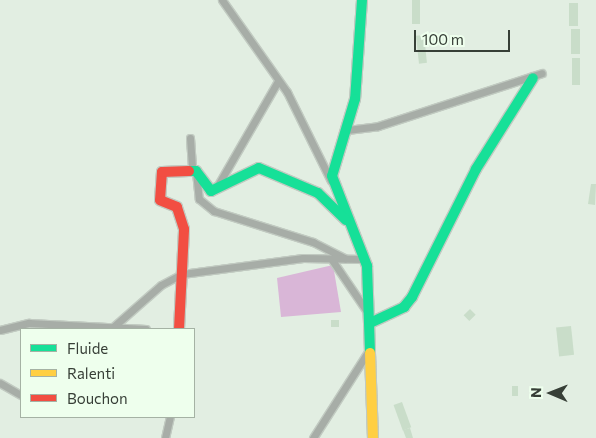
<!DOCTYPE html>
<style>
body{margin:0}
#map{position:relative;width:596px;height:438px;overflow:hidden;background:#e2eee2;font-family:Commissioner,sans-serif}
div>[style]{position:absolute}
.forest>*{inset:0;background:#d9b6d7}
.building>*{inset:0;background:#c9ddc9;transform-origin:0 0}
.roads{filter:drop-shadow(1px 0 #c1cac1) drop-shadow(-1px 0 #c1cac1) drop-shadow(0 1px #c1cac1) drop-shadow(0 -1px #c1cac1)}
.street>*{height:7px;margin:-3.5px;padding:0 3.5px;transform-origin:3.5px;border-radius:3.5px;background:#a7ada7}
.fast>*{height:10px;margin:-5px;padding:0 5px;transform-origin:5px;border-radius:5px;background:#16e098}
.slow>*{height:10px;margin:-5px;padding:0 5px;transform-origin:5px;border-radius:5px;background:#ffcf43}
.jam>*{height:10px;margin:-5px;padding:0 5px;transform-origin:5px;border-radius:5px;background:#f24e42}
span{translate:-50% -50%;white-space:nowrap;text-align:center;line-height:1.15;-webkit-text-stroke:4.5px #eeffed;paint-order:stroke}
.legend{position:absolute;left:20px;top:328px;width:175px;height:90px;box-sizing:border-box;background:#eeffed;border:1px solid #a5b2a4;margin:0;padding:6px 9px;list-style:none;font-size:15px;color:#373f37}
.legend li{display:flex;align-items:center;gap:10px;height:25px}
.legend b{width:25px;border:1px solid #a5b2a4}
.north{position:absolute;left:526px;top:368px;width:50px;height:50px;-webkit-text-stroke:4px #eeffed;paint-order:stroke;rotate:271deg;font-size:14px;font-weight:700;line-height:20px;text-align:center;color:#373f37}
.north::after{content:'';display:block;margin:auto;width:18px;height:22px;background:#373f37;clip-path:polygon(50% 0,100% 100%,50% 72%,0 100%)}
.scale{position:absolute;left:414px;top:30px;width:96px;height:22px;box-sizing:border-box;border:2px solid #373f37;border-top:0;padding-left:6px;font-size:15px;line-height:18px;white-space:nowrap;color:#373f37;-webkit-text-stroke:4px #eeffed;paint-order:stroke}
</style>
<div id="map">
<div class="forest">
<div style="clip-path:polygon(333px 265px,341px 312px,281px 317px,277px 278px)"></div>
</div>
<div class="building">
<div style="left:412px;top:0;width:8px;height:24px"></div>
<div style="left:569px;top:3px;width:9px;height:23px"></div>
<div style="left:571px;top:29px;width:9px;height:25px"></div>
<div style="left:424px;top:35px;width:28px;height:8px;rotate:84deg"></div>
<div style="left:572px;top:58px;width:8px;height:27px"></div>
<div style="clip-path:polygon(591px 184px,596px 184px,595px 205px,588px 204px)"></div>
<div style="left:470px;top:309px;width:8px;height:9px;rotate:45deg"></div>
<div style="left:331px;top:320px;width:8px;height:7px"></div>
<div style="left:571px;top:326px;width:29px;height:15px;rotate:84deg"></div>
<div style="left:512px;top:386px;width:6px;height:10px"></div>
<div style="left:402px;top:402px;width:27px;height:9px;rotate:70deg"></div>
<div style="clip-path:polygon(410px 428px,413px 438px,406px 438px,403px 430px)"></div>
</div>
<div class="roads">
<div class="street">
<div style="left:222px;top:0;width:113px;rotate:54.8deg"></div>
<div style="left:287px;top:92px;width:99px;rotate:63.7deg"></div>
<div style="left:347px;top:130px;width:31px;rotate:-7deg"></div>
<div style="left:378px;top:126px;width:172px;rotate:-17.9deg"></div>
<div style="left:190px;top:138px;width:32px;rotate:86deg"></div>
<div style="left:196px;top:172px;width:27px;rotate:84deg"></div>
<div style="left:199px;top:199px;width:19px;rotate:39deg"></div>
<div style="left:214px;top:211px;width:104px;rotate:17.4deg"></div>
<div style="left:313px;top:242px;width:36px;rotate:27deg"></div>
<div style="left:218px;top:185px;width:120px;rotate:-60deg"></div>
<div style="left:332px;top:260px;width:64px;rotate:55.8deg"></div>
<div style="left:112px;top:328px;width:65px;rotate:-41.3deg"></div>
<div style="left:161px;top:285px;width:24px;rotate:-28deg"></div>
<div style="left:182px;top:274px;width:122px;rotate:-7.5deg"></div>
<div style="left:303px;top:258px;width:61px;rotate:0.9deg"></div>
<div style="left:0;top:330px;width:30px;rotate:-14deg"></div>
<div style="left:29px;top:323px;width:117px;rotate:2.9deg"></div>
<div style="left:0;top:383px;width:24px;rotate:30deg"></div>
<div style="left:165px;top:438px;width:22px;rotate:-77deg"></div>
<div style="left:313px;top:438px;width:104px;rotate:-57.5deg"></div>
</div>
<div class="fast">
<div style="left:362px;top:0;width:99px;rotate:94deg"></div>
<div style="left:355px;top:99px;width:80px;rotate:106.6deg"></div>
<div style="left:332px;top:176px;width:97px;rotate:68.7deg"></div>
<div style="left:367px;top:266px;width:87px;rotate:88deg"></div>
<div style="left:189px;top:171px;width:7px"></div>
<div style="left:196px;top:171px;width:25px;rotate:53deg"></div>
<div style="left:211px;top:191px;width:53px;rotate:-25.6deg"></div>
<div style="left:259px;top:168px;width:64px;rotate:23deg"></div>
<div style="left:318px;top:193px;width:39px;rotate:44deg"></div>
<div style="left:370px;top:323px;width:38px;rotate:-25deg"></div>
<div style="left:404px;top:307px;width:13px;rotate:-51deg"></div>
<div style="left:412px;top:297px;width:143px;rotate:-63.4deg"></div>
<div style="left:476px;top:169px;width:107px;rotate:-57.9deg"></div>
</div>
<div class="slow">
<div style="left:370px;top:353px;width:85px;rotate:88deg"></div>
</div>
<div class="jam">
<div style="left:179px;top:329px;width:100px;rotate:-87.1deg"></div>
<div style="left:184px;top:229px;width:23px;rotate:-108deg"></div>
<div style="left:177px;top:207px;width:18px;rotate:-158deg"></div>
<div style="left:160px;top:200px;width:28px;rotate:-86deg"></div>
<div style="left:162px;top:172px;width:27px;rotate:-2deg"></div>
</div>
</div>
<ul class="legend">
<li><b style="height:6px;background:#16e098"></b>Fluide</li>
<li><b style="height:6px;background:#ffcf43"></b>Ralenti</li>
<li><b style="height:6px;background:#f24e42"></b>Bouchon</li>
</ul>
<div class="north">N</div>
<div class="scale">100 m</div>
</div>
